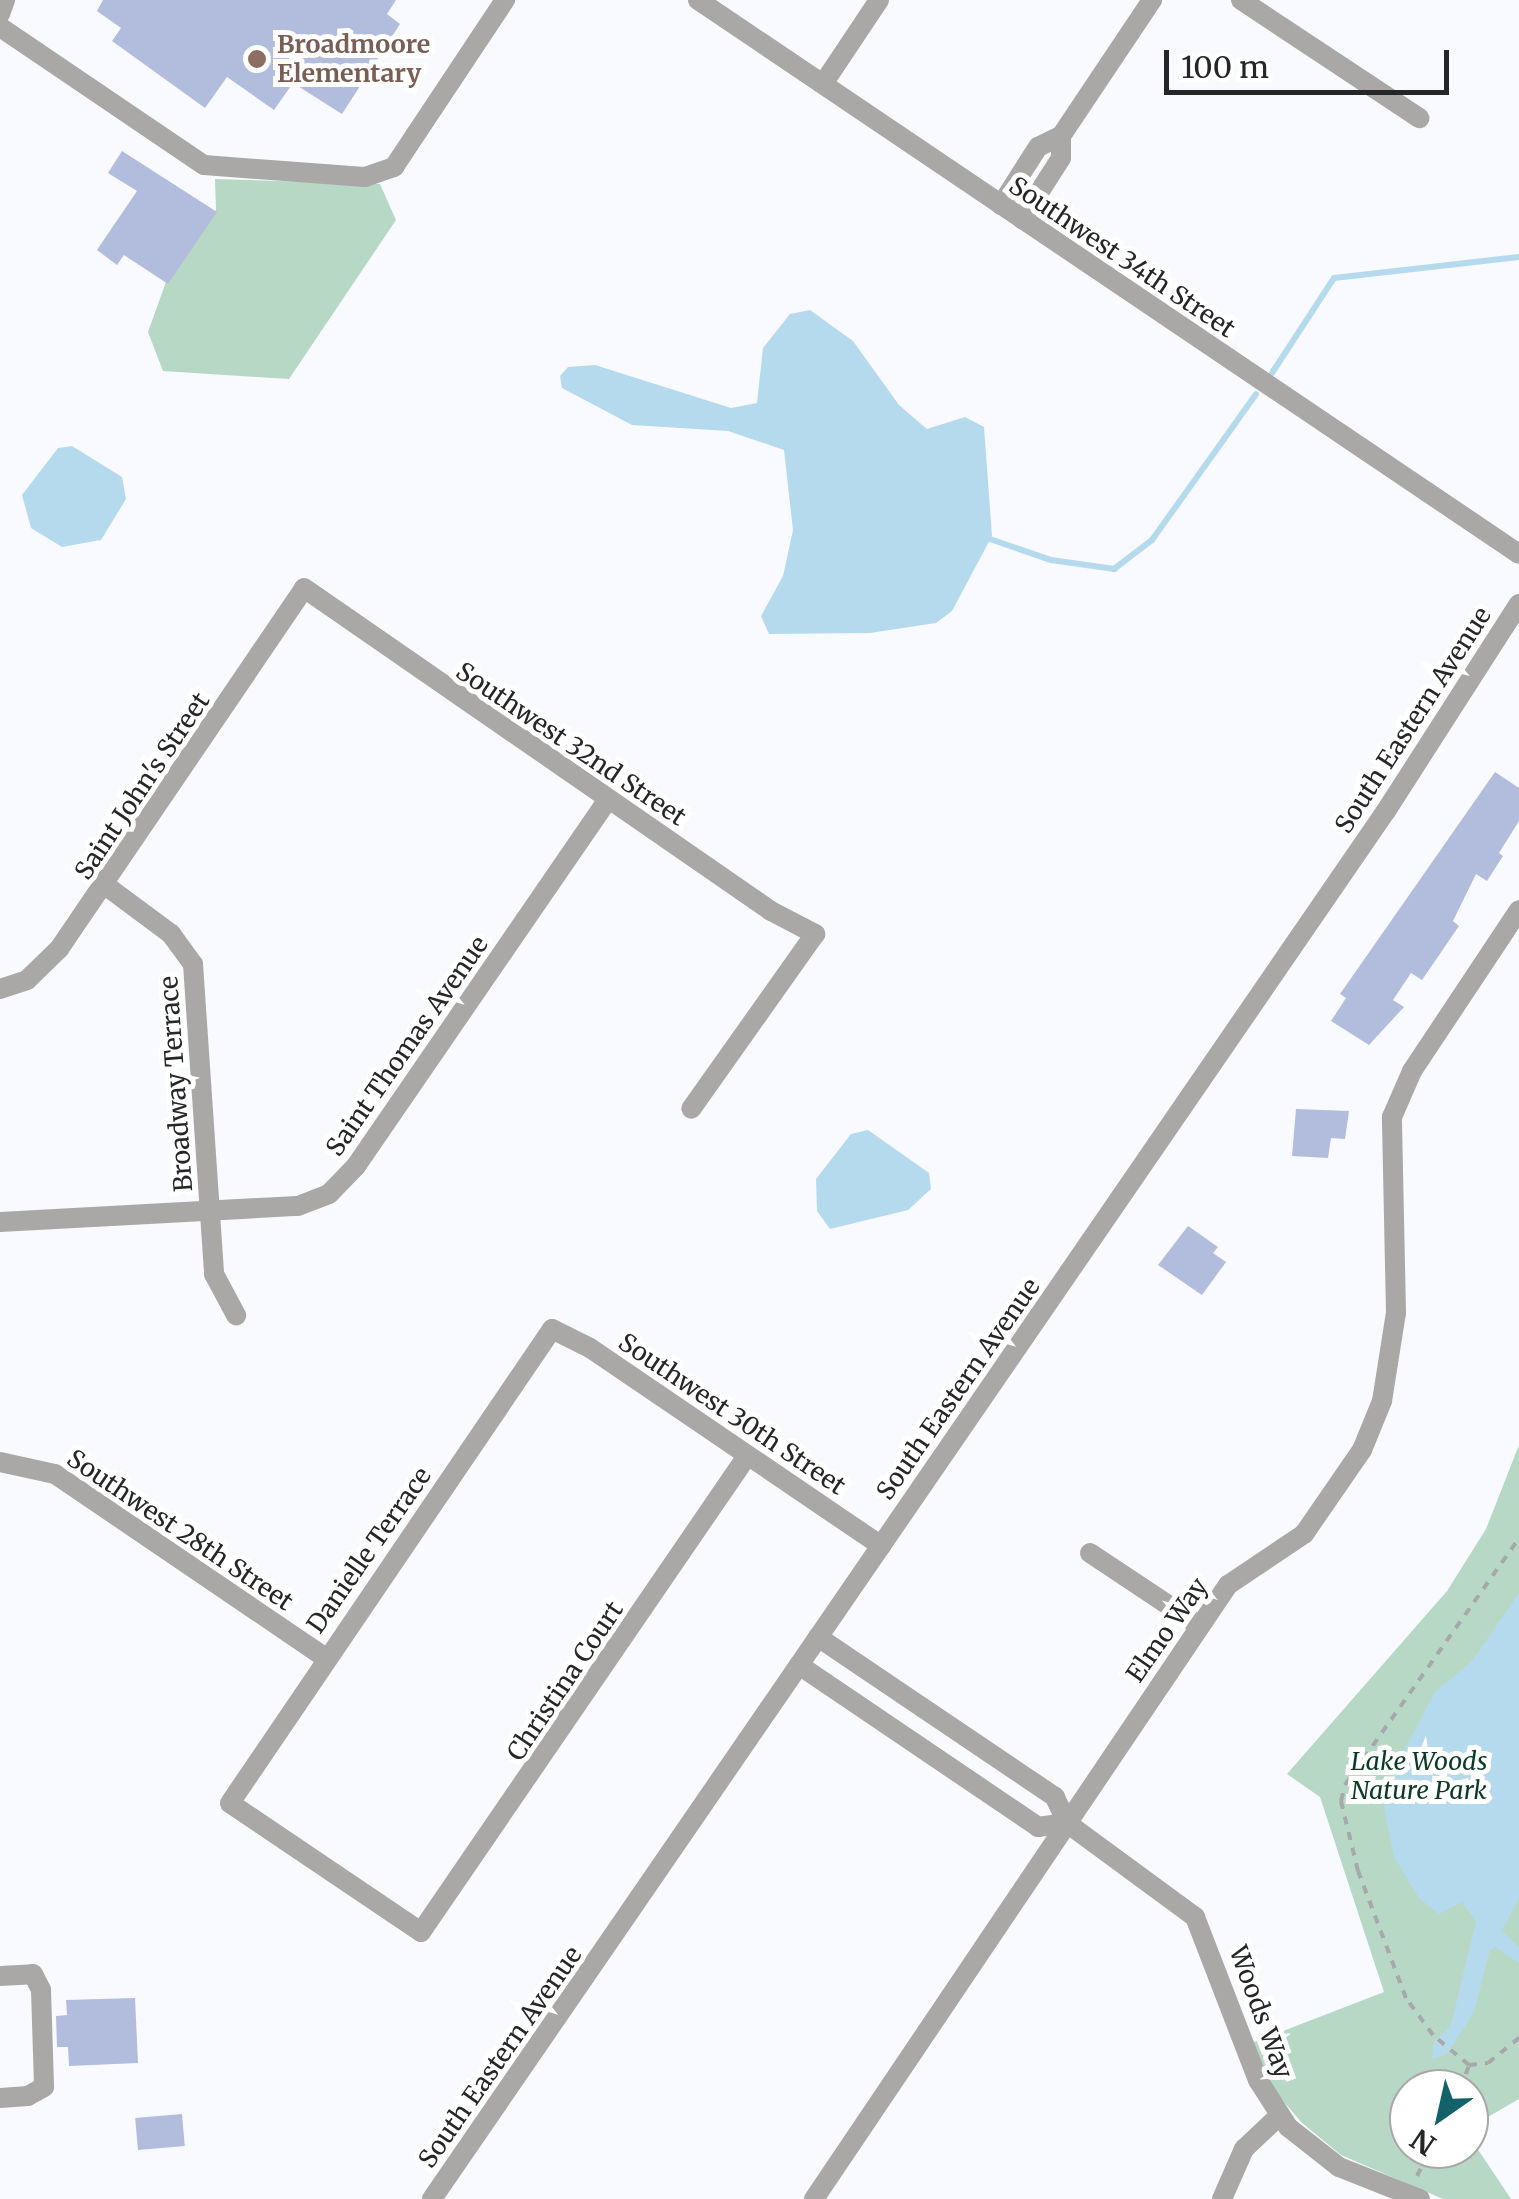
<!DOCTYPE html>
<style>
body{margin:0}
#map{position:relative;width:1519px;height:2199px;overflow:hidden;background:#f8faff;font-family:Merriweather,serif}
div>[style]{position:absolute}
.green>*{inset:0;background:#b7d8c5}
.water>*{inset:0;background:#b5daed}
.stream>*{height:6px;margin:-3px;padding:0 3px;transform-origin:3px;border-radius:3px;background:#b5daed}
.building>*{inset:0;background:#b2bddd;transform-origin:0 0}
.path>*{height:4px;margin-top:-2px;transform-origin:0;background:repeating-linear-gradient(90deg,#a6a8ac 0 8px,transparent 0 16px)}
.minor>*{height:20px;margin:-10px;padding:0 10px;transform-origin:10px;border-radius:10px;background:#aaa8a6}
.dots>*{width:28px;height:28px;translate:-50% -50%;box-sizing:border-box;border:5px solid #fff;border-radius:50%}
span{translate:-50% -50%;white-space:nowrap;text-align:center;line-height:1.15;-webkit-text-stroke:10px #fff;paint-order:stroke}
.education-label{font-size:25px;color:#785e54;font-weight:700}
.left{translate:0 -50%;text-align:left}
.street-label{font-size:25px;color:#252628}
.park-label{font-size:25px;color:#0c3a26;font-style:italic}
.north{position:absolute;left:1389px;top:2069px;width:100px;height:100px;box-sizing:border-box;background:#fff;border:2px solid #a8a8a9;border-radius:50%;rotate:214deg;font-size:28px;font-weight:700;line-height:40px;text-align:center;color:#252628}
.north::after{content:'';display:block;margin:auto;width:35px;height:45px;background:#13626a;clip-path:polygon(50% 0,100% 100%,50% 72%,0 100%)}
.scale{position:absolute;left:1164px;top:50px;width:285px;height:45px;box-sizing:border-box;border:5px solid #252628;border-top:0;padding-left:12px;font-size:30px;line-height:35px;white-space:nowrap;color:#252628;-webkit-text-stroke:8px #fff;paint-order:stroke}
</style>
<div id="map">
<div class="green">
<div style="clip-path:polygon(215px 179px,380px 184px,396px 220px,289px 379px,163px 371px,148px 332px,167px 279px,216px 210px)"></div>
<div style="clip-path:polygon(1519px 1445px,1519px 2099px,1469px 2128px,1469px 2089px,1409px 2089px,1409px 2149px,1469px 2149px,1469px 2136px,1511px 2199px,1443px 2199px,1341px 2155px,1302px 2123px,1273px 2089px,1252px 2043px,1384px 1992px,1320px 1797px,1287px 1774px,1447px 1591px,1486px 1529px)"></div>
</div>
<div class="water">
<div style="clip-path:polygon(810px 310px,853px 341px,899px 405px,927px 429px,965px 417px,984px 427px,992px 536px,952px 611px,936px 623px,870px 633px,769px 634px,761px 616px,783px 576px,793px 530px,784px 450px,728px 431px,632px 425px,562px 388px,560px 376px,568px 367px,595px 365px,731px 408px,757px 403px,763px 348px,790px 314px)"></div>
<div style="clip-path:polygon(72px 446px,122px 477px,126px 499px,101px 540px,62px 547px,31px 528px,22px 495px,58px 448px)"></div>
<div style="clip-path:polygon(868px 1130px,929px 1173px,931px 1189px,908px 1210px,830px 1229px,817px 1211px,816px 1179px,851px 1134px)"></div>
<div style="clip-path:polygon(1519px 1593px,1519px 1898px,1502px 1931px,1519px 1947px,1519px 1963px,1495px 1947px,1490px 1950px,1474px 2012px,1446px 2055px,1432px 2059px,1434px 2042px,1451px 2025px,1476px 1921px,1462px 1902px,1439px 1914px,1419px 1898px,1394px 1857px,1384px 1807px,1390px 1777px,1435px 1692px,1472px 1661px)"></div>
</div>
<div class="stream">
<div style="left:1272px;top:373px;width:113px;rotate:-56.9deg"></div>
<div style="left:1334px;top:278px;width:186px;rotate:-6.5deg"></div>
<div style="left:987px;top:538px;width:68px;rotate:19deg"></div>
<div style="left:1051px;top:560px;width:64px;rotate:8.1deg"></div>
<div style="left:1114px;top:569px;width:48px;rotate:-37.3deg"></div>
<div style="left:1152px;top:540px;width:179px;rotate:-54.5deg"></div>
</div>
<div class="building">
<div style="clip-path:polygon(103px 0,396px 0,387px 14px,400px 24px,342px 114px,293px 83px,274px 110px,227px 77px,205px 108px,112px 41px,121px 28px,97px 11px)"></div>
<div style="clip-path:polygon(122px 151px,217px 212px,168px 284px,124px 255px,117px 265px,97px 250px,137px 191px,108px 173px)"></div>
<div style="clip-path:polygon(1495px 772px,1519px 788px,1519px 821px,1499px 853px,1503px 856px,1487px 881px,1476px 874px,1453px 921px,1459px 926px,1422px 980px,1411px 973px,1393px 1000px,1404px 1007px,1369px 1045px,1331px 1021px,1346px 998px,1340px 994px)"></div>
<div style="clip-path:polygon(1296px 1109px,1349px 1111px,1345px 1139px,1331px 1138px,1328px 1158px,1292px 1156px)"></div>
<div style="clip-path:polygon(1188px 1226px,1218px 1247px,1213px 1253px,1226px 1262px,1202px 1295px,1158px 1265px)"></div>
<div style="clip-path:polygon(135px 1998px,138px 2063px,69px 2066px,68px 2047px,57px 2047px,56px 2016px,67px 2015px,66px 2000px)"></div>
<div style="left:182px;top:2114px;width:32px;height:47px;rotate:85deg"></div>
</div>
<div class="path">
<div style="left:1469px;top:2065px;width:19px;rotate:-6deg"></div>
<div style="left:1488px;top:2063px;width:40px;rotate:-39deg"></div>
<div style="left:1460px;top:2089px;width:26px;rotate:-69deg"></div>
<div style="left:1469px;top:2065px;width:47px;rotate:-140.2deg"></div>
<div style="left:1433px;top:2035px;width:46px;rotate:-126.1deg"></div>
<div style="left:1406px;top:1998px;width:136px;rotate:-110.7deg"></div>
<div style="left:1358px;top:1871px;width:72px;rotate:-103.7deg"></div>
<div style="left:1341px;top:1801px;width:16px;rotate:-76deg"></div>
<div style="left:1345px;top:1785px;width:302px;rotate:-54.8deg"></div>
<div style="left:1417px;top:2176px;width:30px;rotate:-64deg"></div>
</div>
<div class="minor">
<div style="left:698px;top:0;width:990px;rotate:34.01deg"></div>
<div style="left:1241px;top:0;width:214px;rotate:33.5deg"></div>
<div style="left:0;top:14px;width:15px;rotate:-70deg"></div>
<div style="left:0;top:27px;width:246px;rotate:34.1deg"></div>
<div style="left:204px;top:165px;width:161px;rotate:4.3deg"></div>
<div style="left:365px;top:177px;width:31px;rotate:-19deg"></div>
<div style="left:394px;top:167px;width:201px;rotate:-56.4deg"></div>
<div style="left:823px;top:84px;width:101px;rotate:-56.3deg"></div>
<div style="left:1001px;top:205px;width:69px;rotate:-57.5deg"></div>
<div style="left:1038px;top:147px;width:25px;rotate:-26deg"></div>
<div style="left:1061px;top:136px;width:164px;rotate:-56.2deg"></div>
<div style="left:1022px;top:219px;width:72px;rotate:-57.4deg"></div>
<div style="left:1061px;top:158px;width:22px;rotate:-90deg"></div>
<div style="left:105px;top:885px;width:82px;rotate:36.6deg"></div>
<div style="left:171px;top:934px;width:37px;rotate:54deg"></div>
<div style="left:193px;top:964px;width:311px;rotate:86.1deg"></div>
<div style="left:214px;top:1274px;width:47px;rotate:61.8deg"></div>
<div style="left:0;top:989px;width:28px;rotate:-18deg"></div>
<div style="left:27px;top:980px;width:45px;rotate:-44.1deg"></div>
<div style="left:59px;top:949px;width:436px;rotate:-55.8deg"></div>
<div style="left:304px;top:588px;width:568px;rotate:34.67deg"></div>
<div style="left:771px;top:911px;width:50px;rotate:27.6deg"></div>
<div style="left:815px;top:934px;width:214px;rotate:125.3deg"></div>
<div style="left:0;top:1222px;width:298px;rotate:-3.1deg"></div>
<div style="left:298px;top:1206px;width:33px;rotate:-21deg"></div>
<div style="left:329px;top:1194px;width:39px;rotate:-46deg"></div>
<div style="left:356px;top:1166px;width:445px;rotate:-55.5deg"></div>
<div style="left:747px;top:1456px;width:577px;rotate:124.41deg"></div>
<div style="left:421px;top:1932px;width:230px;rotate:-146deg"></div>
<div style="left:230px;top:1803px;width:573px;rotate:-55.81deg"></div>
<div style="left:552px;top:1329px;width:42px;rotate:26.6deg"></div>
<div style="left:590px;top:1348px;width:352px;rotate:34.2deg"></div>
<div style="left:0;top:1462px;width:56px;rotate:12.3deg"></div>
<div style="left:55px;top:1474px;width:328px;rotate:34.2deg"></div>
<div style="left:1090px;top:1553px;width:132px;rotate:33.6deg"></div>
<div style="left:799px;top:1665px;width:289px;rotate:34.1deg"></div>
<div style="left:1038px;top:1827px;width:29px;rotate:-8deg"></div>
<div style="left:1067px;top:1823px;width:29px;rotate:-115deg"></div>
<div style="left:1055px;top:1797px;width:286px;rotate:-146deg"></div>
<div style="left:1067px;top:1823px;width:159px;rotate:36.3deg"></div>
<div style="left:1195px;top:1917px;width:175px;rotate:68.9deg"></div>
<div style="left:1258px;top:2080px;width:56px;rotate:57.4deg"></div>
<div style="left:1288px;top:2127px;width:65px;rotate:38.1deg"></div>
<div style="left:1339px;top:2167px;width:87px;rotate:21.6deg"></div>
<div style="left:0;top:1976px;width:33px;rotate:-3deg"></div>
<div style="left:33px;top:1974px;width:18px;rotate:63deg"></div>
<div style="left:41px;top:1990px;width:97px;rotate:88.2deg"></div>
<div style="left:44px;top:2087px;width:18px;rotate:151deg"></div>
<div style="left:28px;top:2096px;width:28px;rotate:176deg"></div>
<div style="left:432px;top:2199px;width:1684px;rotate:-55.5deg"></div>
<div style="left:1386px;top:811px;width:246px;rotate:-57.3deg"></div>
<div style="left:814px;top:2199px;width:741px;rotate:-56.01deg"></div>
<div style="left:1228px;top:1585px;width:92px;rotate:-33.9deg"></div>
<div style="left:1304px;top:1534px;width:102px;rotate:-55.4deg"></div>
<div style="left:1362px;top:1450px;width:53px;rotate:-67.8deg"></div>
<div style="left:1382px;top:1401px;width:89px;rotate:-81deg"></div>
<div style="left:1396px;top:1313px;width:196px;rotate:-91.2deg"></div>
<div style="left:1392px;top:1117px;width:50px;rotate:-66.5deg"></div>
<div style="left:1412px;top:1071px;width:193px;rotate:-56.4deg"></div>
<div style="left:1222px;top:2199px;width:55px;rotate:-66.3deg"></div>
<div style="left:1244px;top:2149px;width:48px;rotate:-43.3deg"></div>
</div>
<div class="dots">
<div style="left:257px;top:59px;background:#8d6e63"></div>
</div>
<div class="education-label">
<span class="left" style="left:277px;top:59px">Broadmoore<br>Elementary</span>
</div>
<div class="street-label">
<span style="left:1122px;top:257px;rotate:34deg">Southwest 34th Street</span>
<span style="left:1413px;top:720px;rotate:-57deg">South Eastern Avenue</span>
<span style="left:571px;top:744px;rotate:34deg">Southwest 32nd Street</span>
<span style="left:142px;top:786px;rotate:-56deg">Saint John's Street</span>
<span style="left:407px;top:1046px;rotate:-55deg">Saint Thomas Avenue</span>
<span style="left:176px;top:1084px;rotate:-94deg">Broadway Terrace</span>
<span style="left:958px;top:1389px;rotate:-55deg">South Eastern Avenue</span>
<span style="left:732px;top:1414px;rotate:34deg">Southwest 30th Street</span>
<span style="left:180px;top:1530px;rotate:34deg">Southwest 28th Street</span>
<span style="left:369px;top:1550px;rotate:-55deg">Danielle Terrace</span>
<span style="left:1167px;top:1630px;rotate:-55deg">Elmo Way</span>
<span style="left:565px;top:1681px;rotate:-56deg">Christina Court</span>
<span style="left:1261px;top:2012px;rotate:70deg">Woods Way</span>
<span style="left:500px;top:2057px;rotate:-55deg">South Eastern Avenue</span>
</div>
<div class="park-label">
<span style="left:1419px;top:1776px">Lake Woods<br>Nature Park</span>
</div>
<div class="north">N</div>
<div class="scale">100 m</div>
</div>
